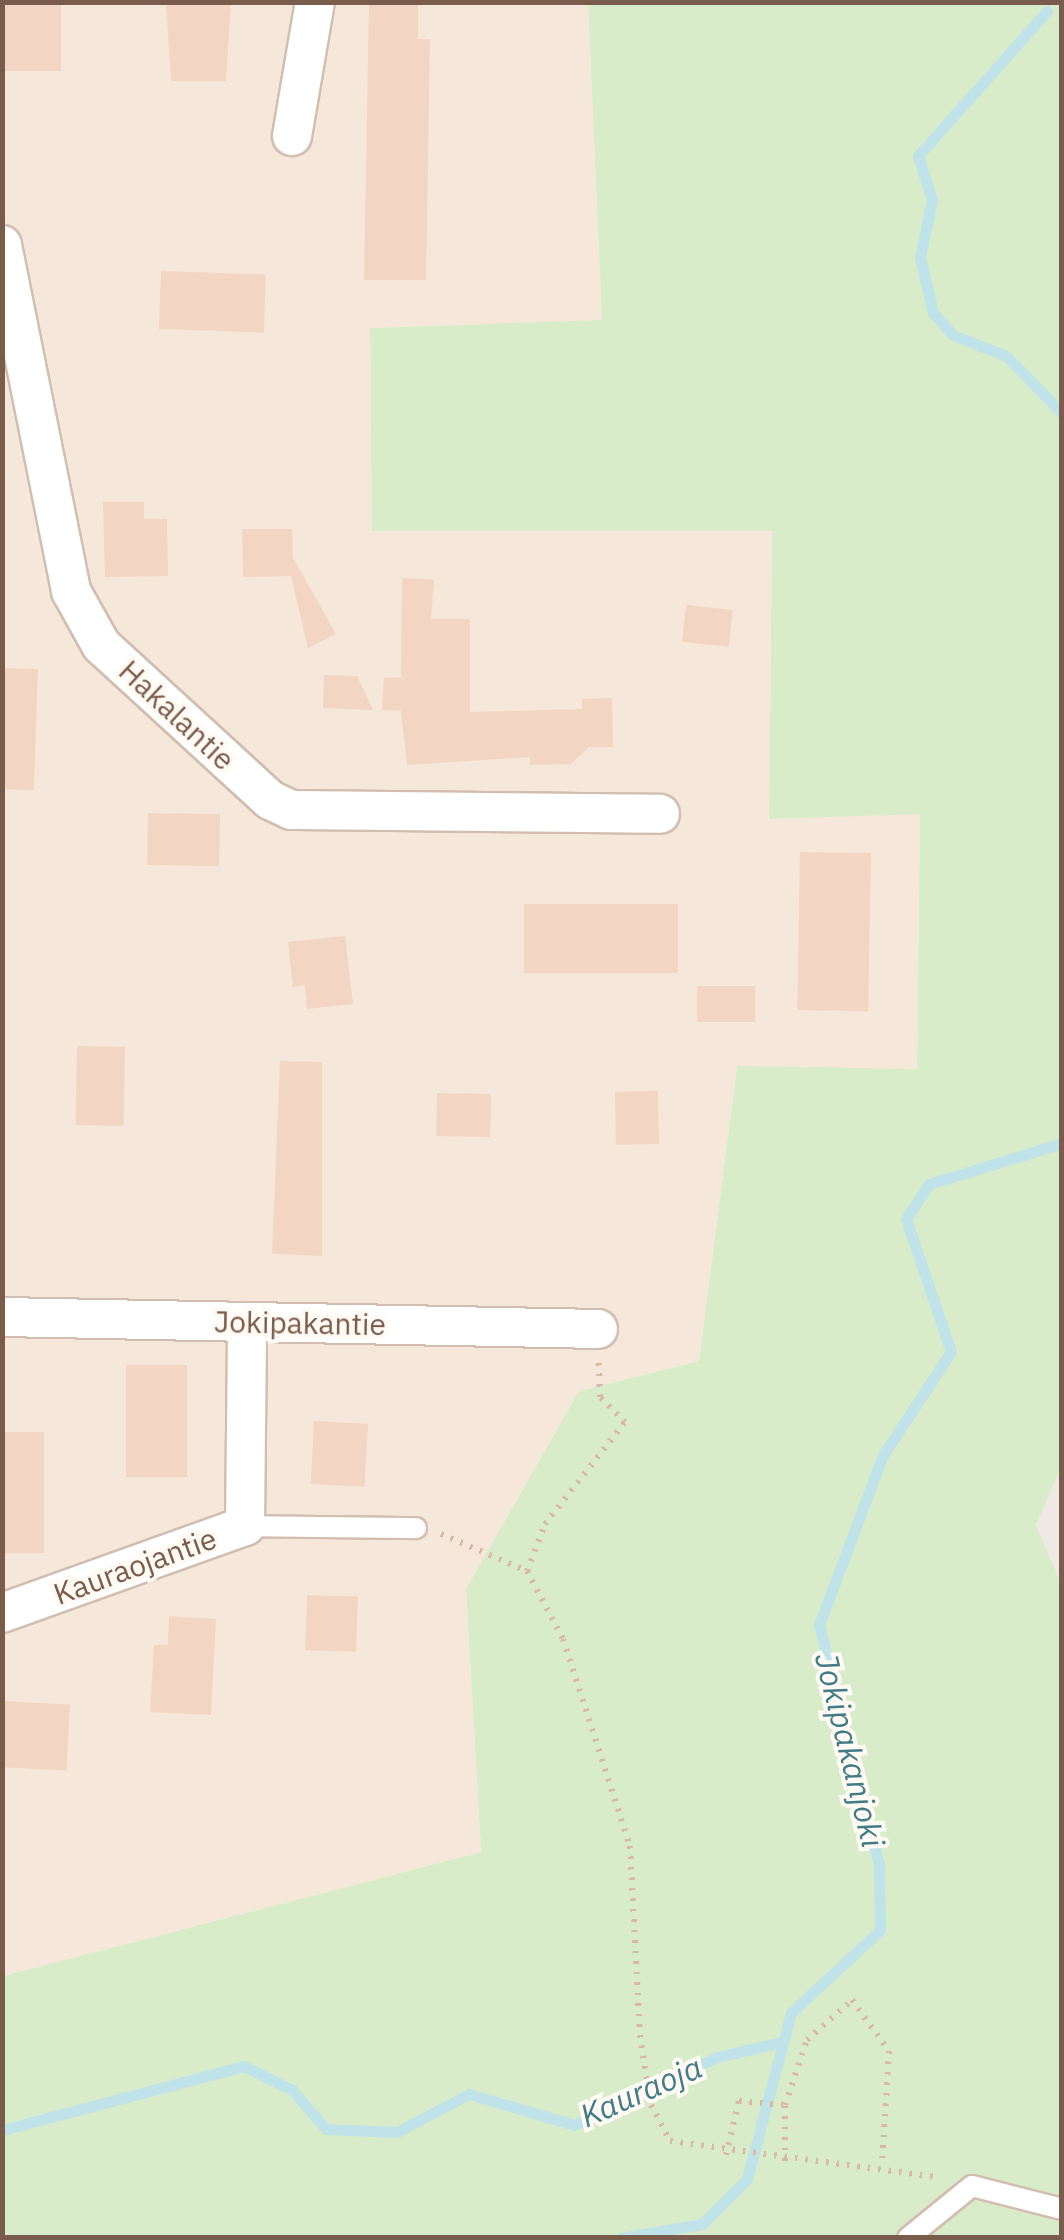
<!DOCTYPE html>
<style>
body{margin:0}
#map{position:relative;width:1064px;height:2240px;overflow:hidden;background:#fdf6ec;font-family:"IBM Plex Sans",sans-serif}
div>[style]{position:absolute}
.residential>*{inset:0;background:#f5e8da}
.industrial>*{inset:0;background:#efe9e4}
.green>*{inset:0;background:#d8ecc9}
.stream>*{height:11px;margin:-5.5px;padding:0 5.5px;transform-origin:5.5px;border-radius:5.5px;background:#bfe3e8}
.building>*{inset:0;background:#f3d5c3;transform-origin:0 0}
.path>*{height:6px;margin-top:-3px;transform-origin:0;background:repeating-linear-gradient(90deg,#d9b8a5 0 2.5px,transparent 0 10.5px)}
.roads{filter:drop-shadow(2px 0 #d1beb0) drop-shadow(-2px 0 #d1beb0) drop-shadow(0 2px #d1beb0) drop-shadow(0 -2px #d1beb0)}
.service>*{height:20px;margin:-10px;padding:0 10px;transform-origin:10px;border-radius:10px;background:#fff}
.minor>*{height:38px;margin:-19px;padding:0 19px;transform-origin:19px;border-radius:19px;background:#fff}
span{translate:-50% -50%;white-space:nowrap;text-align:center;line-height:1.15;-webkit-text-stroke:8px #fffaf3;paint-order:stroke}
.street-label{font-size:30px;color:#7a5c4d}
.water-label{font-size:32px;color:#437c86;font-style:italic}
.frame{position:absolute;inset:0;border:5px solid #7a5c4d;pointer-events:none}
</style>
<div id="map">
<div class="residential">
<div style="clip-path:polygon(3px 3px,588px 3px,602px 321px,370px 328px,373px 531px,772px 531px,769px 819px,920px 813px,917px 1070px,737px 1067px,699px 1361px,579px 1391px,466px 1589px,481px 1852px,3px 1976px)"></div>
</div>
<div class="industrial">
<div style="clip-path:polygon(1061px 1465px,1061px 1586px,1036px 1525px)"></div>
</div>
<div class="green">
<div style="clip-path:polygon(588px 3px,1061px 3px,1062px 1465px,1036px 1525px,1062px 1586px,1061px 2237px,3px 2238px,3px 1976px,481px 1852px,466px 1589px,579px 1391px,699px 1361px,737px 1066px,917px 1069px,920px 814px,769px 819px,772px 531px,372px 531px,370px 328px,602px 320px)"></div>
</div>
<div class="stream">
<div style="left:1047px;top:11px;width:194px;rotate:131.7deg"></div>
<div style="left:918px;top:156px;width:46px;rotate:72.3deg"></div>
<div style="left:932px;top:200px;width:58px;rotate:101.9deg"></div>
<div style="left:920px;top:257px;width:57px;rotate:76.9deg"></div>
<div style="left:933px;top:313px;width:30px;rotate:48deg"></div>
<div style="left:953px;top:335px;width:57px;rotate:21.6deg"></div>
<div style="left:1006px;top:356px;width:80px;rotate:45.5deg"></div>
<div style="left:2px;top:2130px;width:250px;rotate:-14.8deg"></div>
<div style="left:244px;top:2066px;width:54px;rotate:26.6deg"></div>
<div style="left:292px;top:2090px;width:52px;rotate:48.9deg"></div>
<div style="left:326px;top:2129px;width:71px;rotate:2.4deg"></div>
<div style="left:397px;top:2132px;width:81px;rotate:-27.8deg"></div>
<div style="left:469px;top:2094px;width:109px;rotate:16.4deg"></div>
<div style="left:574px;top:2125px;width:158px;rotate:-25.4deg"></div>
<div style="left:717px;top:2057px;width:67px;rotate:-13deg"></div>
<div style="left:621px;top:2238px;width:82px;rotate:-9.8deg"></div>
<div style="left:702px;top:2224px;width:64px;rotate:-45deg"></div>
<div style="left:747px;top:2179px;width:172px;rotate:-75.2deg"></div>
<div style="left:791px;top:2013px;width:122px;rotate:-43deg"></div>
<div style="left:880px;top:1930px;width:65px;rotate:-90.9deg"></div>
<div style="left:879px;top:1865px;width:247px;rotate:-104deg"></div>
<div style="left:819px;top:1625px;width:182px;rotate:-69.4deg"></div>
<div style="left:883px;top:1455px;width:123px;rotate:-56.6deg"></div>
<div style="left:951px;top:1352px;width:140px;rotate:-108.7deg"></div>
<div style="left:906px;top:1219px;width:42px;rotate:-56.7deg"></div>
<div style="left:929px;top:1184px;width:139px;rotate:-17.1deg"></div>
</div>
<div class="building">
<div style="left:4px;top:2px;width:57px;height:69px"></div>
<div style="clip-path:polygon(166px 2px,231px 2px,226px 81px,171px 81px)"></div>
<div style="clip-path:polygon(369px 2px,418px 2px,418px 39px,430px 39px,426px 280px,364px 280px)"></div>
<div style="left:161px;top:271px;width:105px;height:58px;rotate:2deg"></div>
<div style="clip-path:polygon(103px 502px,144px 502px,144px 519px,167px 519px,168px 576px,105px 577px)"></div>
<div style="clip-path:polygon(242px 529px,292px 529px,293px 558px,336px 634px,308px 648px,291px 576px,243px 577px)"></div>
<div style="clip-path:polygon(402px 578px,434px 580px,431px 619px,470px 619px,470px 712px,582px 709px,582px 699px,612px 698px,613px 747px,589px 747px,571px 764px,530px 765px,530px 757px,407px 765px,401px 711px,382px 710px,384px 677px,401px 678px)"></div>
<div style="left:686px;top:605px;width:47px;height:37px;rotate:6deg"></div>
<div style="left:2px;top:668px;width:36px;height:121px;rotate:2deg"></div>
<div style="clip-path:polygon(324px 675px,357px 676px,373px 710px,323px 708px)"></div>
<div style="left:148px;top:813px;width:72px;height:52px;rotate:1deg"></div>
<div style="left:800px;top:852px;width:71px;height:158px;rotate:1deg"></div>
<div style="left:524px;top:904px;width:154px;height:69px"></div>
<div style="clip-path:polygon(345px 936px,353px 1004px,307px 1009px,305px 985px,293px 987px,288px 942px)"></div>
<div style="left:697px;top:986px;width:58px;height:36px"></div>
<div style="left:77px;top:1046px;width:48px;height:79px;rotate:1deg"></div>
<div style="clip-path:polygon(280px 1061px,322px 1062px,322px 1256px,272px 1254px)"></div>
<div style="left:658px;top:1091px;width:53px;height:43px;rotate:89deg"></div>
<div style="left:437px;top:1093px;width:54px;height:43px;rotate:1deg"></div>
<div style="left:126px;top:1365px;width:61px;height:112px"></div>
<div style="left:314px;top:1421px;width:54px;height:63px;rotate:3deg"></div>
<div style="left:2px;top:1432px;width:42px;height:121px"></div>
<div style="left:307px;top:1595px;width:51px;height:55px;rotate:2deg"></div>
<div style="clip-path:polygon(169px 1616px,216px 1619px,211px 1715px,150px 1712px,154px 1645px,168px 1645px)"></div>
<div style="left:2px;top:1701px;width:68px;height:66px;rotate:3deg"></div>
</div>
<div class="path">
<div style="left:441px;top:1534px;width:94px;rotate:23.3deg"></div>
<div style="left:527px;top:1571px;width:77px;rotate:62.1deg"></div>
<div style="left:563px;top:1639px;width:218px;rotate:72.1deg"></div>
<div style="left:630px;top:1846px;width:189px;rotate:87deg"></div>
<div style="left:640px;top:2035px;width:71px;rotate:81.1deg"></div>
<div style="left:651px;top:2105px;width:41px;rotate:62.2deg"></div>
<div style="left:670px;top:2141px;width:270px;rotate:7.7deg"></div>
<div style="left:527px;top:1571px;width:50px;rotate:-69deg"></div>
<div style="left:545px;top:1524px;width:130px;rotate:-51.9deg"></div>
<div style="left:625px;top:1422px;width:35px;rotate:-135deg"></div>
<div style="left:600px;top:1397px;width:36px;rotate:-92deg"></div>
<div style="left:726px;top:2155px;width:56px;rotate:-76.5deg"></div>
<div style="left:739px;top:2101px;width:46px;rotate:5deg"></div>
<div style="left:785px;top:2161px;width:56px;rotate:-90deg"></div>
<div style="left:785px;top:2105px;width:69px;rotate:-71.3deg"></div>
<div style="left:807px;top:2040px;width:60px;rotate:-41.6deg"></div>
<div style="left:852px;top:2000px;width:63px;rotate:54deg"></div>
<div style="left:889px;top:2051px;width:112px;rotate:93.6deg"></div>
</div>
<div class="roads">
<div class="service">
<div style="left:245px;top:1526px;width:171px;rotate:0.7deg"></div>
<div style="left:908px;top:2238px;width:82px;rotate:-39.1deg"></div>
<div style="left:972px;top:2186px;width:93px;rotate:14.3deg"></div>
</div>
<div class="minor">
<div style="left:292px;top:136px;width:136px;rotate:-80.3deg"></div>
<div style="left:2px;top:245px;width:353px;rotate:78.7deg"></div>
<div style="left:71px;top:591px;width:62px;rotate:60.9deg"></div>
<div style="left:101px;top:645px;width:229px;rotate:42.5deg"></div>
<div style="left:270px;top:800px;width:23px;rotate:25deg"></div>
<div style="left:291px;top:810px;width:369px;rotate:0.6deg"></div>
<div style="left:2px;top:1317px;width:596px;rotate:1.15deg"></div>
<div style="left:2px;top:1613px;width:258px;rotate:-19.7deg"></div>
<div style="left:245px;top:1526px;width:204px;rotate:-89.4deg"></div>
</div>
</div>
<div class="street-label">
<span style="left:177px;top:715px;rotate:43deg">Hakalantie</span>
<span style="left:300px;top:1323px;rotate:1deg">Jokipakantie</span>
<span style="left:135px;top:1566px;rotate:-20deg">Kauraojantie</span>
</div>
<div class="water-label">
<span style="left:850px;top:1750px;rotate:76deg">Jokipakanjoki</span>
<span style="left:641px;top:2091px;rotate:-24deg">Kauraoja</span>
</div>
<div class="frame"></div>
</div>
